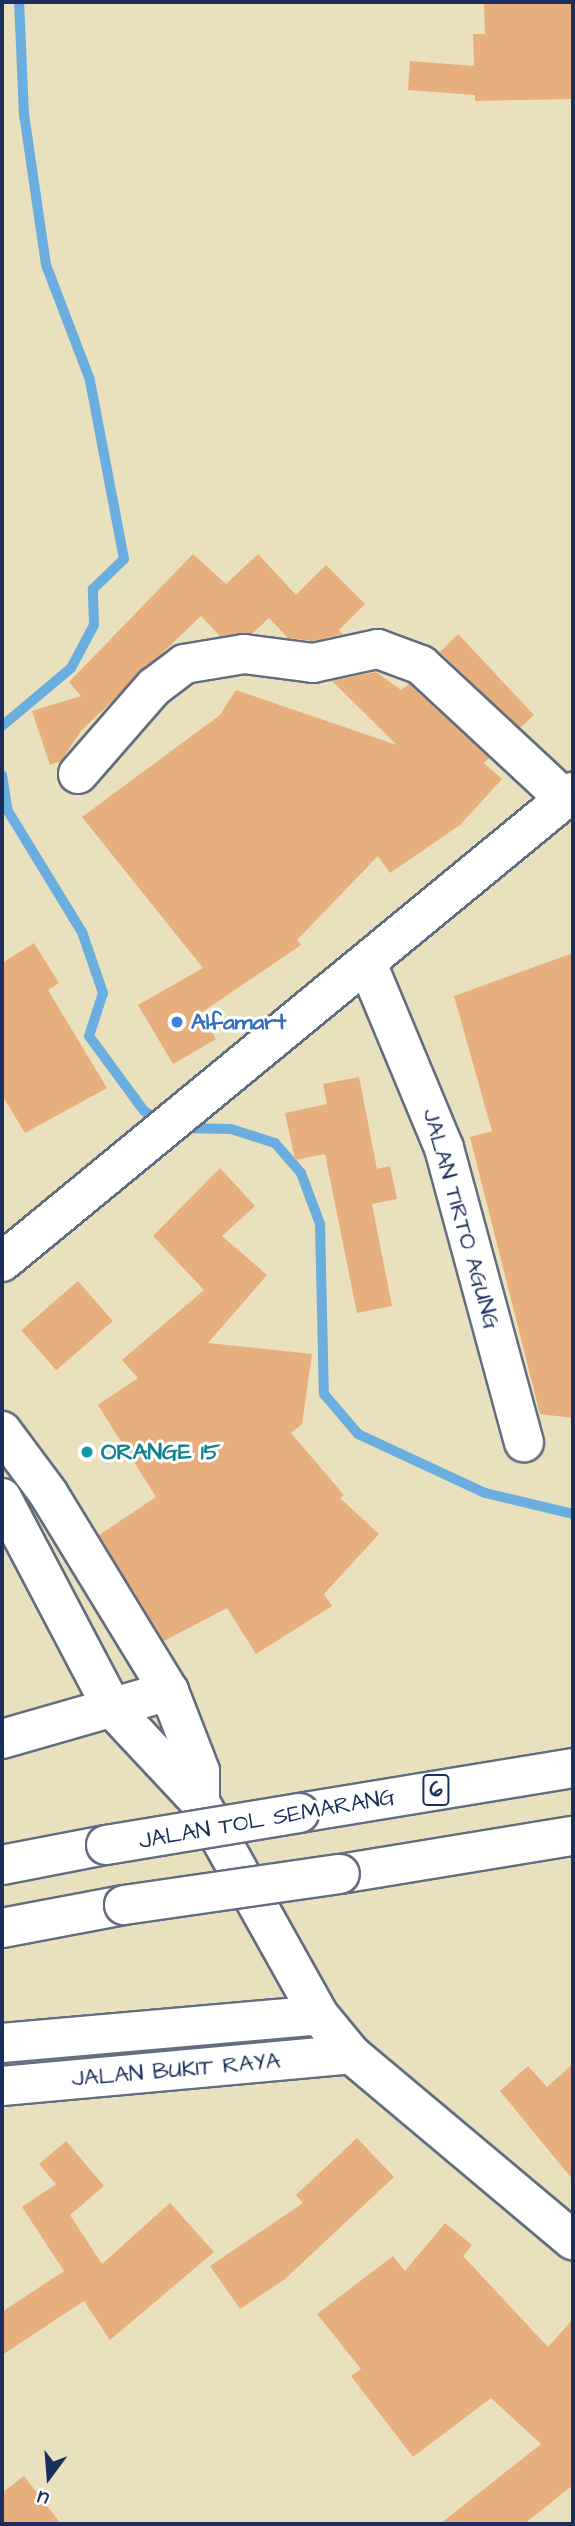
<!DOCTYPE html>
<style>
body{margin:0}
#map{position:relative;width:575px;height:2526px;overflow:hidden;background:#e9e0bd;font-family:"Architects Daughter",sans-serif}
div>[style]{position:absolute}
.stream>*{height:10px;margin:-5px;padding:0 5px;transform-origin:5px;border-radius:5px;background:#6aaedf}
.building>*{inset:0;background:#e7af7e;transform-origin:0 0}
.roads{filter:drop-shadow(2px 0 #636d7f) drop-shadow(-2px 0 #636d7f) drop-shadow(0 2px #636d7f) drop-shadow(0 -2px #636d7f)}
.minor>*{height:38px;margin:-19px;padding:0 19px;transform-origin:19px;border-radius:19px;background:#fff}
.tertiary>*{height:38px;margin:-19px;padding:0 19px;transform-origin:19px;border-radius:19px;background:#fff}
.secondary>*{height:38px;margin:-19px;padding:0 19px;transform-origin:19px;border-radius:19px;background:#fff}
.motorway>*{height:38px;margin:-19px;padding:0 19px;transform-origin:19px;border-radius:19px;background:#fff}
.bridges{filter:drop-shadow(2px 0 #636d7f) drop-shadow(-2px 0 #636d7f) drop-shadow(0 2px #636d7f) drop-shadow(0 -2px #636d7f)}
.motorway-bridge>*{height:38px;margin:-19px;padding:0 19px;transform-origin:19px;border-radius:19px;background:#fff}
.dots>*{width:19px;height:19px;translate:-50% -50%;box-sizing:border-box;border:4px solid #fff;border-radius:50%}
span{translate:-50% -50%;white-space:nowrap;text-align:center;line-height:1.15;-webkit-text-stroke:6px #fff;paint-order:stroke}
.shield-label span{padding:2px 5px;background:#fff;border:2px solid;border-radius:5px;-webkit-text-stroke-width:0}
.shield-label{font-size:21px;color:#1b2f5e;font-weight:700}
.shop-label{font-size:23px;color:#366cbe;font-weight:700}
.left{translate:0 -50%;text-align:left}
.street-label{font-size:23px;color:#1b2f5e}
.culture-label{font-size:23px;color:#0d838f;font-weight:700}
.frame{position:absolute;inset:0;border:4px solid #1b2f5e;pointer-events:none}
.north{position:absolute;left:14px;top:2442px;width:70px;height:70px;-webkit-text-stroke:5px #fff;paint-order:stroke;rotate:196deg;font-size:19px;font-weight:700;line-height:28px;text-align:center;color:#1b2f5e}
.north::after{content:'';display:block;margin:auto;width:24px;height:32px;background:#1b2f5e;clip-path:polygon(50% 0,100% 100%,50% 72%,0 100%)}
</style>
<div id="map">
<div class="stream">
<div style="left:2px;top:726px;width:90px;rotate:-40deg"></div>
<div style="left:71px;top:668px;width:49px;rotate:-61.9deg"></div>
<div style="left:94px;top:625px;width:36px;rotate:-92deg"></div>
<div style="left:93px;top:589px;width:43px;rotate:-44.1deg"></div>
<div style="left:124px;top:559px;width:182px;rotate:-100.8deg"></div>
<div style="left:90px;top:380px;width:123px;rotate:-110.9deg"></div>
<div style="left:46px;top:265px;width:152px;rotate:-98.3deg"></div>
<div style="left:24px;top:115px;width:113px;rotate:-92.5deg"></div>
<div style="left:2px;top:775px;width:36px;rotate:81deg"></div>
<div style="left:8px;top:811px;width:142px;rotate:58.6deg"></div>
<div style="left:82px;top:932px;width:65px;rotate:71deg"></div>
<div style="left:103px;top:993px;width:45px;rotate:108deg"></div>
<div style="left:89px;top:1036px;width:93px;rotate:53.7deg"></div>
<div style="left:144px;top:1111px;width:22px;rotate:30deg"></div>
<div style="left:178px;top:1128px;width:53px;rotate:1.1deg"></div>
<div style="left:231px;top:1129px;width:46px;rotate:17.7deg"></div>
<div style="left:275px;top:1143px;width:40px;rotate:49deg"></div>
<div style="left:301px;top:1173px;width:54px;rotate:69.6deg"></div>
<div style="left:320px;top:1224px;width:170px;rotate:88.7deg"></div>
<div style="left:324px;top:1394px;width:52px;rotate:49.6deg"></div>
<div style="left:358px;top:1434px;width:140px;rotate:24.9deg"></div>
<div style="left:485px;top:1493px;width:90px;rotate:13.4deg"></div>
</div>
<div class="building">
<div style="clip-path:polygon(484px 2px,573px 2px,573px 99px,475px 101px,475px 95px,408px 90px,410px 61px,474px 66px,473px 34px,485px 34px)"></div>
<div style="clip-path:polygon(193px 554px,226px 584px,258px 554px,296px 595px,326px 565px,365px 604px,339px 630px,343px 634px,312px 641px,288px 638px,269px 618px,253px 633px,220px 636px,201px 616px,81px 731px,61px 761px,50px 765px,32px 711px,81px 696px,69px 682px)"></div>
<div style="clip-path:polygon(458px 634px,534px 715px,520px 728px,440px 652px)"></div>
<div style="clip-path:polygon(376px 672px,401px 690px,409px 684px,489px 758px,484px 763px,502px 779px,460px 825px,390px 873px,378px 856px,297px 940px,301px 945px,201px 1013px,216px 1039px,173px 1064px,138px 1005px,203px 968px,82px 817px,220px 715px,236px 690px,397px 745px,332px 681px)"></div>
<div style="clip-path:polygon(34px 943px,59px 983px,48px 990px,107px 1088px,25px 1133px,2px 1095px,2px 963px)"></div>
<div style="clip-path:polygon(573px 953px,573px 1418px,540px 1414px,470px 1137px,492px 1131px,454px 996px)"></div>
<div style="clip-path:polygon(359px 1077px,377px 1169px,390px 1166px,397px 1199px,372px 1204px,392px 1306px,357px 1313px,325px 1154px,295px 1160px,285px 1113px,327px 1104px,323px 1084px)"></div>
<div style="clip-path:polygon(220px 1168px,255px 1206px,222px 1236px,267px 1275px,208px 1343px,312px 1354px,302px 1424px,291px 1433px,344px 1495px,340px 1498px,379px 1534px,324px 1594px,332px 1606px,256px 1654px,227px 1608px,164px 1641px,99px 1535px,156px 1497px,98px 1405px,138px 1378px,122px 1360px,204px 1290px,153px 1236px)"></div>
<div style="left:78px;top:1281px;width:53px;height:75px;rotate:49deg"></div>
<div style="clip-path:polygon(573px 2064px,573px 2180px,500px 2091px,528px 2066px,547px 2087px)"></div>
<div style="clip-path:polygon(357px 2138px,394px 2177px,285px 2279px,240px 2309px,210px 2266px,303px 2203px,296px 2195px)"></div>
<div style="clip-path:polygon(66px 2141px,104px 2186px,70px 2215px,102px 2264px,170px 2203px,214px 2252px,110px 2340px,84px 2301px,2px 2355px,2px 2312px,64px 2271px,22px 2207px,56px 2184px,39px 2164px)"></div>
<div style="clip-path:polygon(445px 2223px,472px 2245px,463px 2256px,548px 2347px,573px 2319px,573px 2485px,524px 2524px,440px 2524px,541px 2444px,491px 2398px,413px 2457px,351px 2376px,361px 2369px,317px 2314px,393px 2256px,405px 2271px)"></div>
<div style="clip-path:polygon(24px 2476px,61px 2524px,2px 2524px,2px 2493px)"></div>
</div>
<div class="roads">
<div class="minor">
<div style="left:78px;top:774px;width:116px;rotate:-48.9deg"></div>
<div style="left:154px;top:687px;width:38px;rotate:-37deg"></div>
<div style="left:184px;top:664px;width:61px;rotate:-9.5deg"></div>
<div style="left:244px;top:654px;width:70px;rotate:7.4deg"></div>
<div style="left:313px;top:663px;width:66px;rotate:-12.2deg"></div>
<div style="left:378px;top:649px;width:46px;rotate:20.4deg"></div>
<div style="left:421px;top:665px;width:197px;rotate:42.9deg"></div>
<div style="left:367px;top:963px;width:200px;rotate:67.4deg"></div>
<div style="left:444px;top:1148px;width:305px;rotate:74.8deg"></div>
</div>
<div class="tertiary">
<div style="left:2px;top:2043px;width:318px;rotate:-5deg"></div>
<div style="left:2px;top:2086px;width:350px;rotate:-5.2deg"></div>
</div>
<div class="secondary">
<div style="left:2px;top:1262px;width:740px;rotate:-39.46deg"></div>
<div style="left:2px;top:1431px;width:77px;rotate:53.4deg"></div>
<div style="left:48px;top:1493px;width:232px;rotate:58.6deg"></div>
<div style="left:169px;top:1691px;width:86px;rotate:68.8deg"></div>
<div style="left:200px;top:1771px;width:31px;rotate:90deg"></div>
<div style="left:2px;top:1498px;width:238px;rotate:62.3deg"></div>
<div style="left:113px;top:1709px;width:127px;rotate:46.9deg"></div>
<div style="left:200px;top:1802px;width:244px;rotate:60.8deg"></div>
<div style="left:319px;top:2015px;width:50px;rotate:50.6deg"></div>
<div style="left:351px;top:2054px;width:290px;rotate:40deg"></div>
</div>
<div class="motorway">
<div style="left:2px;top:1739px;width:174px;rotate:-16deg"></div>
<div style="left:299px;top:1813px;width:278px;rotate:-9.3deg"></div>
<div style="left:2px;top:1865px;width:106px;rotate:-10.9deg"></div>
<div style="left:340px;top:1874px;width:236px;rotate:-9.3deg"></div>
<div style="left:2px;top:1928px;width:124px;rotate:-10.7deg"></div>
</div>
</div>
<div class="bridges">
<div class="motorway-bridge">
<div style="left:106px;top:1845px;width:196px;rotate:-9.4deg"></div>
<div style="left:124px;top:1905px;width:218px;rotate:-8.2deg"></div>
</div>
</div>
<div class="dots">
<div style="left:177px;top:1022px;background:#3f7fe0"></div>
<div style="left:87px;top:1452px;background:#0f9aa8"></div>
</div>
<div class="shield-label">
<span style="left:436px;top:1790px">6</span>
</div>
<div class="shop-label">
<span class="left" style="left:191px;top:1022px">Alfamart</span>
</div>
<div class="street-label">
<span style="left:461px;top:1219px;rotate:74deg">JALAN TIRTO AGUNG</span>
<span style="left:267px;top:1819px;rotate:-10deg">JALAN TOL SEMARANG</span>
<span style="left:176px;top:2070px;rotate:-5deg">JALAN BUKIT RAYA</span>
</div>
<div class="culture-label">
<span class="left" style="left:101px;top:1452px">ORANGE 15</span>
</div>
<div class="frame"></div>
<div class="north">U</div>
</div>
